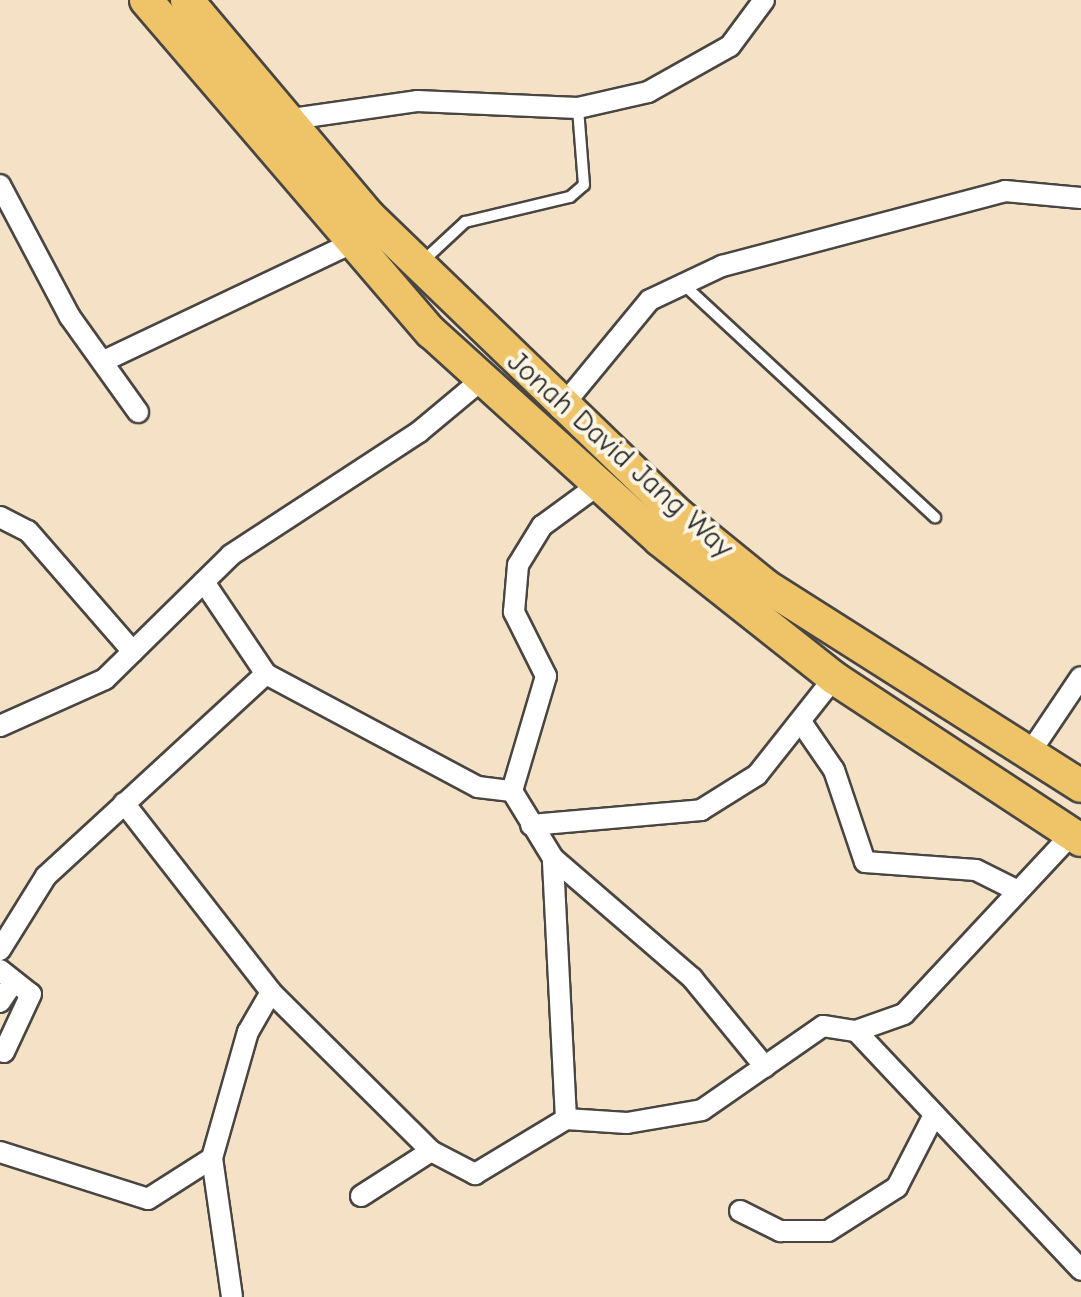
<!DOCTYPE html>
<style>
body{margin:0}
#map{position:relative;width:1081px;height:1297px;overflow:hidden;background:#f5e1c5;font-family:"Comic Neue",sans-serif}
div>[style]{position:absolute}
.roads{filter:drop-shadow(2px 0 #494642) drop-shadow(-2px 0 #494642) drop-shadow(0 2px #494642) drop-shadow(0 -2px #494642)}
.lane>*{height:10px;margin:-5px;padding:0 5px;transform-origin:5px;border-radius:5px;background:#fff}
.street>*{height:20px;margin:-10px;padding:0 10px;transform-origin:10px;border-radius:10px;background:#fff}
.primary>*{height:32px;margin:-16px;padding:0 16px;transform-origin:16px;border-radius:16px;background:#efc469}
span{translate:-50% -50%;white-space:nowrap;text-align:center;line-height:1.15;-webkit-text-stroke:8px #fcf5e5;paint-order:stroke}
.street-label{font-size:30px;color:#2b2b2b}
</style>
<div id="map">
<div class="roads">
<div class="lane">
<div style="left:422px;top:262px;width:59px;rotate:-42.9deg"></div>
<div style="left:465px;top:222px;width:108px;rotate:-13.4deg"></div>
<div style="left:570px;top:197px;width:18px;rotate:-41deg"></div>
<div style="left:584px;top:185px;width:77px;rotate:-94.5deg"></div>
<div style="left:682px;top:283px;width:345px;rotate:42.8deg"></div>
</div>
<div class="street">
<div style="left:285px;top:120px;width:133px;rotate:-8.2deg"></div>
<div style="left:417px;top:101px;width:161px;rotate:2.5deg"></div>
<div style="left:578px;top:108px;width:72px;rotate:-12.9deg"></div>
<div style="left:648px;top:92px;width:94px;rotate:-29.3deg"></div>
<div style="left:730px;top:46px;width:57px;rotate:-53.5deg"></div>
<div style="left:0;top:185px;width:149px;rotate:62.1deg"></div>
<div style="left:70px;top:317px;width:117px;rotate:54.4deg"></div>
<div style="left:108px;top:359px;width:272px;rotate:-25.4deg"></div>
<div style="left:560px;top:409px;width:141px;rotate:-50.5deg"></div>
<div style="left:650px;top:300px;width:80px;rotate:-25.3deg"></div>
<div style="left:722px;top:266px;width:293px;rotate:-14.8deg"></div>
<div style="left:1005px;top:191px;width:76px;rotate:5.3deg"></div>
<div style="left:0;top:517px;width:31px;rotate:27deg"></div>
<div style="left:28px;top:531px;width:160px;rotate:49deg"></div>
<div style="left:266px;top:674px;width:240px;rotate:28.1deg"></div>
<div style="left:478px;top:787px;width:34px;rotate:7deg"></div>
<div style="left:801px;top:722px;width:58px;rotate:55.5deg"></div>
<div style="left:834px;top:770px;width:97px;rotate:71.4deg"></div>
<div style="left:865px;top:862px;width:111px;rotate:4.1deg"></div>
<div style="left:976px;top:870px;width:47px;rotate:26.6deg"></div>
<div style="left:0;top:726px;width:115px;rotate:-24.1deg"></div>
<div style="left:105px;top:679px;width:177px;rotate:-44.5deg"></div>
<div style="left:231px;top:555px;width:225px;rotate:-33.2deg"></div>
<div style="left:419px;top:432px;width:86px;rotate:-39.8deg"></div>
<div style="left:1031px;top:751px;width:89px;rotate:-56deg"></div>
<div style="left:124px;top:803px;width:239px;rotate:52.1deg"></div>
<div style="left:271px;top:992px;width:226px;rotate:44.8deg"></div>
<div style="left:431px;top:1151px;width:50px;rotate:27.6deg"></div>
<div style="left:475px;top:1174px;width:106px;rotate:-31.1deg"></div>
<div style="left:566px;top:1119px;width:61px;rotate:3.8deg"></div>
<div style="left:627px;top:1123px;width:76px;rotate:-9.8deg"></div>
<div style="left:702px;top:1110px;width:147px;rotate:-34.8deg"></div>
<div style="left:823px;top:1026px;width:33px;rotate:9deg"></div>
<div style="left:856px;top:1031px;width:51px;rotate:-19.5deg"></div>
<div style="left:904px;top:1014px;width:246px;rotate:-47deg"></div>
<div style="left:531px;top:825px;width:171px;rotate:-5deg"></div>
<div style="left:701px;top:810px;width:66px;rotate:-32deg"></div>
<div style="left:757px;top:775px;width:124px;rotate:-51.6deg"></div>
<div style="left:553px;top:858px;width:184px;rotate:40.8deg"></div>
<div style="left:692px;top:978px;width:115px;rotate:50.6deg"></div>
<div style="left:0;top:950px;width:87px;rotate:-58.1deg"></div>
<div style="left:46px;top:876px;width:299px;rotate:-42.6deg"></div>
<div style="left:266px;top:674px;width:111px;rotate:-124deg"></div>
<div style="left:0;top:970px;width:39px;rotate:38deg"></div>
<div style="left:31px;top:994px;width:64px;rotate:115deg"></div>
<div style="left:0;top:1002px;width:25px;rotate:-56deg"></div>
<div style="left:856px;top:1031px;width:328px;rotate:46.7deg"></div>
<div style="left:566px;top:1119px;width:261px;rotate:-92.9deg"></div>
<div style="left:553px;top:858px;width:79px;rotate:-121.5deg"></div>
<div style="left:512px;top:791px;width:120px;rotate:-73.5deg"></div>
<div style="left:546px;top:676px;width:72px;rotate:-116.6deg"></div>
<div style="left:514px;top:612px;width:47px;rotate:-85.1deg"></div>
<div style="left:518px;top:565px;width:46px;rotate:-58.4deg"></div>
<div style="left:542px;top:526px;width:69px;rotate:-36.2deg"></div>
<div style="left:0;top:1152px;width:155px;rotate:17.6deg"></div>
<div style="left:148px;top:1199px;width:76px;rotate:-32.6deg"></div>
<div style="left:212px;top:1158px;width:131px;rotate:-74.1deg"></div>
<div style="left:248px;top:1032px;width:46px;rotate:-60.1deg"></div>
<div style="left:212px;top:1158px;width:140px;rotate:81.8deg"></div>
<div style="left:361px;top:1196px;width:83px;rotate:-32.7deg"></div>
<div style="left:740px;top:1211px;width:45px;rotate:26.6deg"></div>
<div style="left:780px;top:1231px;width:48px"></div>
<div style="left:828px;top:1231px;width:82px;rotate:-32.5deg"></div>
<div style="left:897px;top:1187px;width:79px;rotate:-62.8deg"></div>
</div>
<div class="primary">
<div style="left:146px;top:0;width:438px;rotate:49.4deg"></div>
<div style="left:431px;top:332px;width:309px;rotate:42.2deg"></div>
<div style="left:660px;top:540px;width:222px;rotate:38.4deg"></div>
<div style="left:834px;top:678px;width:295px;rotate:33.3deg"></div>
<div style="left:187px;top:0;width:282px;rotate:49.9deg"></div>
<div style="left:369px;top:216px;width:432px;rotate:44deg"></div>
<div style="left:680px;top:516px;width:111px;rotate:39.1deg"></div>
<div style="left:766px;top:586px;width:373px;rotate:32.4deg"></div>
</div>
</div>
<div class="street-label">
<span style="left:620px;top:455px;rotate:42deg">Jonah David Jang Way</span>
</div>
</div>
